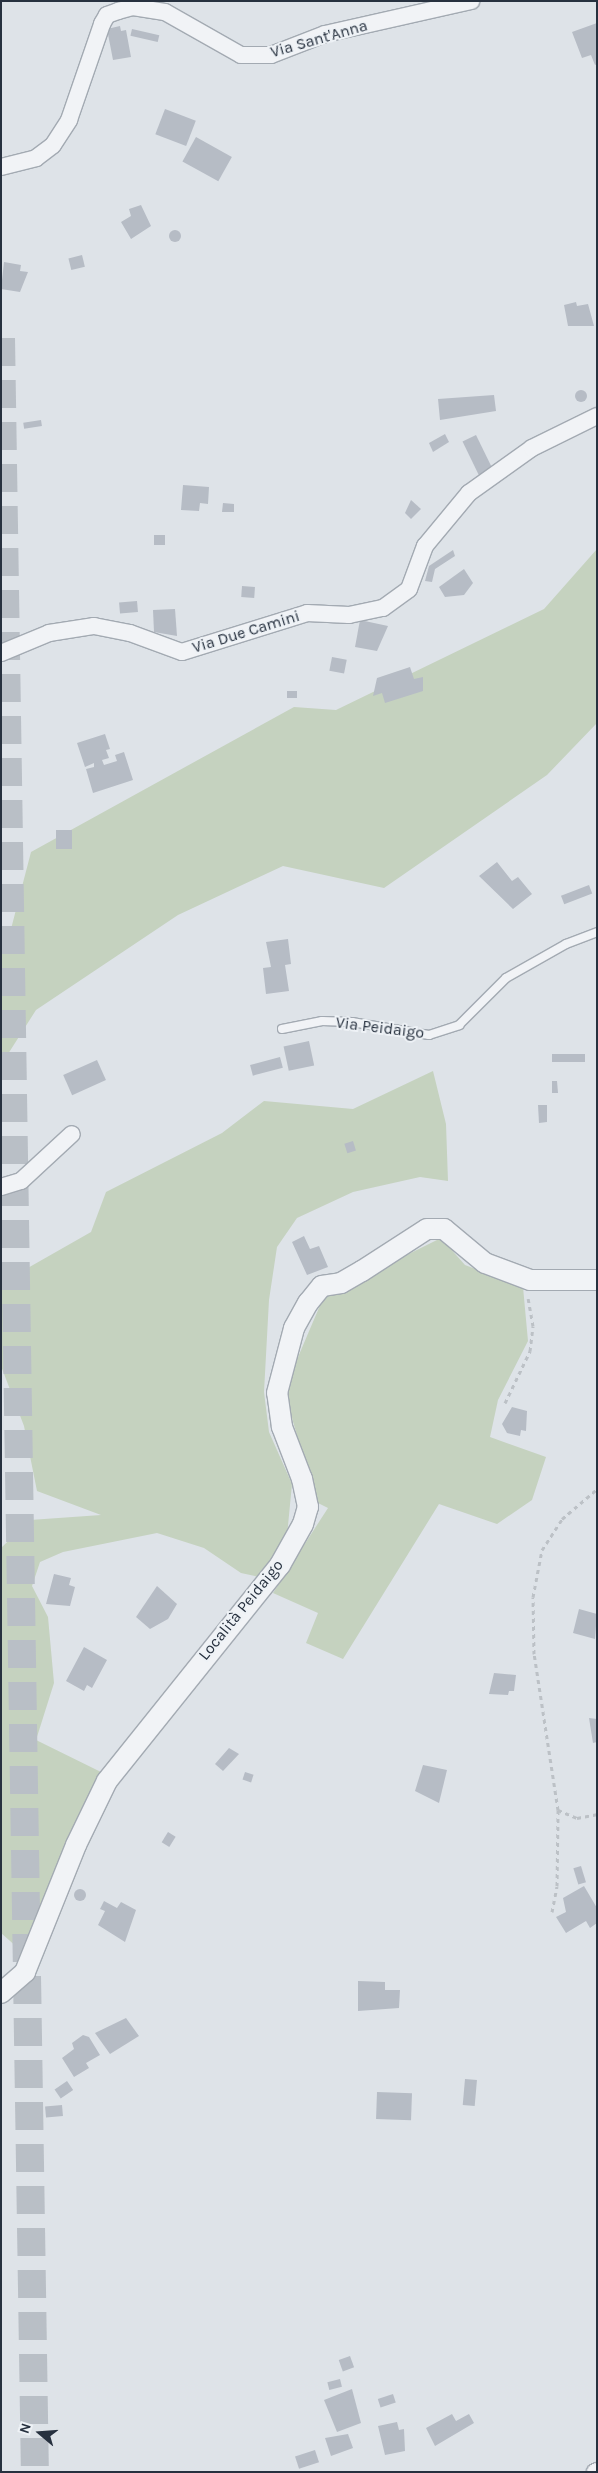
<!DOCTYPE html>
<meta charset="utf-8">
<style>
body{margin:0}
#map{position:relative;width:598px;height:2473px;overflow:hidden;background:#dee3e8;font-family:Karla,sans-serif}
div>[style]{position:absolute}
.green>*{inset:0;background:#c5d2bf}
.building>*{inset:0;background:#b6bcc5;transform-origin:0 0}
.round{border-radius:50%}
.motorway-tunnel>*{height:28px;margin-top:-14px;transform-origin:0;background:repeating-linear-gradient(90deg,#b9bfc6 0 28px,transparent 0 42px)}
.path>*{height:3px;margin-top:-1.5px;transform-origin:0;background:repeating-linear-gradient(90deg,#bcc1c6 0 4px,transparent 0 8px)}
.roads{filter:drop-shadow(1px 0 #a3aab2) drop-shadow(-1px 0 #a3aab2) drop-shadow(0 1px #a3aab2) drop-shadow(0 -1px #a3aab2)}
.service>*{height:8px;margin:-4px;padding:0 4px;transform-origin:4px;border-radius:4px;background:#f1f3f6}
.minor>*{height:16px;margin:-8px;padding:0 8px;transform-origin:8px;border-radius:8px;background:#f1f3f6}
.tertiary>*{height:20px;margin:-10px;padding:0 10px;transform-origin:10px;border-radius:10px;background:#f1f3f6}
span{translate:-50% -50%;white-space:nowrap;text-align:center;line-height:1.15;-webkit-text-stroke:4px #eef2f6;paint-order:stroke}
.street-label{font-size:16px;color:#27313f}
.frame{position:absolute;inset:0;border:2px solid #27313f;pointer-events:none}
.north{position:absolute;left:15px;top:2408px;width:50px;height:50px;-webkit-text-stroke:4px #eef2f6;paint-order:stroke;rotate:288deg;font-size:14px;font-weight:700;line-height:20px;text-align:center;color:#27313f}
.north::after{content:'';display:block;margin:auto;width:18px;height:22px;background:#27313f;clip-path:polygon(50% 0,100% 100%,50% 72%,0 100%)}
</style>
<div id="map">
<div class="green">
<div style="clip-path:polygon(597px 549px,597px 723px,547px 775px,384px 888px,283px 866px,178px 915px,36px 1010px,1px 1065px,1px 942px,11px 929px,31px 852px,294px 707px,336px 710px,544px 609px)"></div>
<div style="clip-path:polygon(433px 1071px,446px 1124px,448px 1181px,420px 1177px,353px 1192px,297px 1218px,277px 1247px,269px 1300px,264px 1392px,269px 1432px,292px 1484px,287px 1536px,259px 1577px,241px 1573px,204px 1548px,157px 1533px,63px 1552px,40px 1562px,32px 1586px,48px 1617px,54px 1683px,36px 1740px,103px 1773px,27px 1956px,1px 1933px,1px 1548px,30px 1520px,101px 1515px,37px 1491px,24px 1426px,1px 1366px,1px 1277px,26px 1269px,91px 1232px,106px 1192px,222px 1133px,264px 1101px,353px 1109px)"></div>
<div style="clip-path:polygon(441px 1238px,465px 1265px,523px 1287px,528px 1341px,498px 1400px,490px 1437px,546px 1457px,532px 1500px,497px 1524px,439px 1504px,343px 1659px,306px 1643px,318px 1613px,273px 1593px,328px 1508px,316px 1502px,284px 1390px,324px 1296px)"></div>
</div>
<div class="building">
<div style="clip-path:polygon(597px 23px,597px 64px,595px 65px,591px 55px,582px 58px,572px 32px)"></div>
<div style="clip-path:polygon(120px 26px,121px 31px,126px 30px,131px 57px,113px 60px,107px 29px)"></div>
<div style="left:132px;top:29px;width:28px;height:7px;rotate:13deg"></div>
<div style="left:165px;top:109px;width:33px;height:27px;rotate:21deg"></div>
<div style="left:196px;top:137px;width:41px;height:28px;rotate:29deg"></div>
<div style="clip-path:polygon(141px 205px,151px 226px,131px 239px,121px 222px,131px 216px,129px 209px)"></div>
<div class="round" style="left:169px;top:230px;width:12px;height:12px"></div>
<div style="left:82px;top:255px;width:12px;height:14px;rotate:76deg"></div>
<div style="clip-path:polygon(4px 262px,21px 265px,20px 271px,28px 272px,20px 292px,1px 289px)"></div>
<div style="clip-path:polygon(576px 302px,577px 306px,588px 304px,594px 326px,568px 326px,564px 305px)"></div>
<div class="round" style="left:575px;top:390px;width:12px;height:12px"></div>
<div style="clip-path:polygon(494px 395px,496px 411px,440px 420px,438px 399px)"></div>
<div style="left:41px;top:420px;width:6px;height:18px;rotate:81deg"></div>
<div style="clip-path:polygon(445px 434px,449px 442px,433px 452px,429px 443px)"></div>
<div style="left:476px;top:435px;width:41px;height:15px;rotate:64deg"></div>
<div style="clip-path:polygon(183px 485px,209px 487px,208px 504px,200px 503px,199px 511px,181px 510px)"></div>
<div style="clip-path:polygon(411px 500px,421px 509px,411px 519px,405px 513px)"></div>
<div style="clip-path:polygon(223px 503px,234px 504px,234px 512px,222px 512px)"></div>
<div style="left:165px;top:535px;width:10px;height:11px;rotate:90deg"></div>
<div style="clip-path:polygon(453px 550px,455px 556px,435px 569px,432px 582px,425px 581px,429px 566px)"></div>
<div style="clip-path:polygon(464px 569px,473px 583px,464px 595px,445px 597px,439px 587px)"></div>
<div style="left:242px;top:586px;width:13px;height:11px;rotate:4deg"></div>
<div style="left:137px;top:601px;width:11px;height:18px;rotate:85deg"></div>
<div style="clip-path:polygon(175px 609px,177px 636px,154px 632px,153px 610px)"></div>
<div style="clip-path:polygon(360px 620px,388px 626px,377px 651px,355px 647px)"></div>
<div style="left:332px;top:657px;width:15px;height:14px;rotate:11deg"></div>
<div style="clip-path:polygon(410px 667px,414px 679px,423px 677px,423px 691px,385px 703px,382px 693px,373px 696px,377px 678px)"></div>
<div style="left:297px;top:691px;width:7px;height:10px;rotate:90deg"></div>
<div style="clip-path:polygon(105px 734px,110px 749px,106px 750px,109px 758px,102px 760px,104px 765px,117px 761px,115px 755px,124px 752px,133px 780px,93px 793px,86px 769px,94px 767px,94px 763px,85px 767px,77px 743px)"></div>
<div style="left:56px;top:830px;width:16px;height:19px"></div>
<div style="clip-path:polygon(497px 862px,512px 881px,518px 877px,532px 894px,513px 909px,479px 876px)"></div>
<div style="left:589px;top:885px;width:9px;height:30px;rotate:69deg"></div>
<div style="clip-path:polygon(288px 939px,291px 964px,285px 965px,289px 991px,266px 994px,263px 968px,271px 967px,266px 942px)"></div>
<div style="left:309px;top:1041px;width:25px;height:26px;rotate:78deg"></div>
<div style="left:552px;top:1054px;width:33px;height:8px"></div>
<div style="left:280px;top:1057px;width:11px;height:31px;rotate:75deg"></div>
<div style="left:97px;top:1060px;width:22px;height:37px;rotate:66deg"></div>
<div style="clip-path:polygon(552px 1081px,557px 1081px,558px 1093px,552px 1093px)"></div>
<div style="clip-path:polygon(538px 1105px,547px 1105px,547px 1122px,539px 1123px)"></div>
<div style="left:353px;top:1141px;width:10px;height:9px;rotate:73deg"></div>
<div style="clip-path:polygon(304px 1236px,310px 1249px,319px 1246px,328px 1267px,307px 1275px,292px 1242px)"></div>
<div style="clip-path:polygon(512px 1407px,527px 1411px,526px 1431px,521px 1430px,520px 1436px,507px 1433px,502px 1424px)"></div>
<div style="clip-path:polygon(54px 1574px,71px 1578px,69px 1585px,75px 1587px,70px 1606px,46px 1604px)"></div>
<div style="clip-path:polygon(157px 1586px,177px 1604px,168px 1619px,150px 1629px,136px 1617px)"></div>
<div style="clip-path:polygon(579px 1609px,597px 1614px,595px 1639px,573px 1633px)"></div>
<div style="clip-path:polygon(84px 1647px,107px 1660px,92px 1688px,87px 1685px,84px 1691px,66px 1681px)"></div>
<div style="clip-path:polygon(494px 1673px,516px 1675px,514px 1691px,509px 1691px,508px 1695px,489px 1694px)"></div>
<div style="clip-path:polygon(589px 1718px,597px 1719px,597px 1742px,593px 1743px)"></div>
<div style="clip-path:polygon(229px 1748px,239px 1754px,223px 1771px,215px 1764px)"></div>
<div style="clip-path:polygon(423px 1765px,447px 1770px,439px 1803px,415px 1791px)"></div>
<div style="left:245px;top:1772px;width:9px;height:8px;rotate:18deg"></div>
<div style="left:168px;top:1832px;width:9px;height:12px;rotate:32deg"></div>
<div style="left:581px;top:1866px;width:17px;height:8px;rotate:73deg"></div>
<div style="clip-path:polygon(584px 1886px,597px 1908px,597px 1923px,590px 1928px,586px 1921px,566px 1933px,556px 1917px,566px 1912px,563px 1898px)"></div>
<div class="round" style="left:74px;top:1889px;width:12px;height:12px"></div>
<div style="clip-path:polygon(104px 1901px,117px 1908px,121px 1902px,136px 1910px,125px 1942px,98px 1925px,105px 1911px,100px 1909px)"></div>
<div style="clip-path:polygon(358px 1981px,385px 1982px,385px 1990px,400px 1990px,399px 2008px,358px 2011px)"></div>
<div style="clip-path:polygon(126px 2018px,139px 2036px,110px 2054px,95px 2033px)"></div>
<div style="clip-path:polygon(83px 2035px,89px 2037px,100px 2055px,86px 2063px,89px 2068px,74px 2077px,62px 2058px,74px 2049px,72px 2043px)"></div>
<div style="left:465px;top:2079px;width:12px;height:26px;rotate:5deg"></div>
<div style="left:67px;top:2081px;width:11px;height:15px;rotate:56deg"></div>
<div style="left:377px;top:2092px;width:35px;height:27px;rotate:2deg"></div>
<div style="left:62px;top:2105px;width:11px;height:17px;rotate:85deg"></div>
<div style="left:350px;top:2356px;width:12px;height:12px;rotate:70deg"></div>
<div style="left:340px;top:2379px;width:8px;height:13px;rotate:76deg"></div>
<div style="clip-path:polygon(352px 2389px,361px 2423px,337px 2432px,324px 2400px)"></div>
<div style="left:393px;top:2394px;width:9px;height:16px;rotate:72deg"></div>
<div style="clip-path:polygon(452px 2414px,456px 2421px,469px 2414px,474px 2423px,435px 2446px,426px 2428px)"></div>
<div style="clip-path:polygon(397px 2422px,399px 2430px,404px 2429px,405px 2451px,385px 2455px,378px 2426px)"></div>
<div style="clip-path:polygon(348px 2434px,353px 2448px,331px 2456px,325px 2438px)"></div>
<div style="left:315px;top:2450px;width:13px;height:21px;rotate:72deg"></div>
</div>
<div class="motorway-tunnel">
<div style="left:1px;top:338px;width:2134px;rotate:89.09deg"></div>
</div>
<div class="path">
<div style="left:505px;top:1403px;width:58px;rotate:-64.3deg"></div>
<div style="left:530px;top:1351px;width:25px;rotate:-83deg"></div>
<div style="left:533px;top:1326px;width:28px;rotate:-100deg"></div>
<div style="left:558px;top:1810px;width:21px;rotate:23deg"></div>
<div style="left:577px;top:1818px;width:20px;rotate:-11deg"></div>
<div style="left:552px;top:1912px;width:26px;rotate:-79deg"></div>
<div style="left:557px;top:1886px;width:76px;rotate:-89.2deg"></div>
<div style="left:558px;top:1810px;width:158px;rotate:-98.7deg"></div>
<div style="left:534px;top:1654px;width:57px;rotate:-91deg"></div>
<div style="left:533px;top:1597px;width:48px;rotate:-79.2deg"></div>
<div style="left:542px;top:1550px;width:37px;rotate:-57deg"></div>
<div style="left:562px;top:1519px;width:46px;rotate:-40.6deg"></div>
</div>
<div class="roads">
<div class="service">
<div style="left:282px;top:1029px;width:41px;rotate:-11.3deg"></div>
<div style="left:322px;top:1021px;width:30px;rotate:2deg"></div>
<div style="left:352px;top:1022px;width:78px;rotate:9.6deg"></div>
<div style="left:429px;top:1035px;width:32px;rotate:-18deg"></div>
<div style="left:459px;top:1025px;width:66px;rotate:-45deg"></div>
<div style="left:506px;top:978px;width:69px;rotate:-29.5deg"></div>
<div style="left:566px;top:944px;width:33px;rotate:-21deg"></div>
</div>
<div class="minor">
<div style="left:1px;top:167px;width:36px;rotate:-14deg"></div>
<div style="left:36px;top:158px;width:21px;rotate:-37deg"></div>
<div style="left:53px;top:145px;width:30px;rotate:-57deg"></div>
<div style="left:69px;top:120px;width:102px;rotate:-71deg"></div>
<div style="left:102px;top:24px;width:10px;rotate:-61deg"></div>
<div style="left:107px;top:15px;width:12px;rotate:-20deg"></div>
<div style="left:118px;top:11px;width:16px;rotate:-15deg"></div>
<div style="left:133px;top:7px;width:32px;rotate:9deg"></div>
<div style="left:165px;top:12px;width:87px;rotate:29.5deg"></div>
<div style="left:241px;top:55px;width:30px"></div>
<div style="left:271px;top:55px;width:58px;rotate:-21.3deg"></div>
<div style="left:325px;top:34px;width:150px;rotate:-12.7deg"></div>
<div style="left:1px;top:653px;width:52px;rotate:-22.6deg"></div>
<div style="left:49px;top:633px;width:46px;rotate:-8.8deg"></div>
<div style="left:94px;top:626px;width:37px;rotate:11deg"></div>
<div style="left:130px;top:633px;width:55px;rotate:20.1deg"></div>
<div style="left:182px;top:652px;width:131px;rotate:-17.3deg"></div>
<div style="left:307px;top:613px;width:42px;rotate:2.7deg"></div>
<div style="left:349px;top:615px;width:35px;rotate:-12deg"></div>
<div style="left:383px;top:608px;width:32px;rotate:-36deg"></div>
<div style="left:409px;top:589px;width:46px;rotate:-69.6deg"></div>
<div style="left:425px;top:546px;width:69px;rotate:-50.3deg"></div>
<div style="left:469px;top:493px;width:77px;rotate:-35.5deg"></div>
<div style="left:532px;top:448px;width:72px;rotate:-26.2deg"></div>
<div style="left:1px;top:1187px;width:21px;rotate:-17deg"></div>
<div style="left:21px;top:1181px;width:69px;rotate:-42.7deg"></div>
<div style="left:595px;top:2472px;width:2px;rotate:-27deg"></div>
</div>
<div class="tertiary">
<div style="left:1px;top:1993px;width:32px;rotate:-41deg"></div>
<div style="left:25px;top:1972px;width:137px;rotate:-68.1deg"></div>
<div style="left:76px;top:1845px;width:71px;rotate:-64.2deg"></div>
<div style="left:107px;top:1781px;width:277px;rotate:-51.3deg"></div>
<div style="left:280px;top:1565px;width:47px;rotate:-60.7deg"></div>
<div style="left:303px;top:1524px;width:18px;rotate:-74deg"></div>
<div style="left:308px;top:1507px;width:29px;rotate:-102deg"></div>
<div style="left:302px;top:1479px;width:56px;rotate:-111deg"></div>
<div style="left:282px;top:1427px;width:34px;rotate:-98deg"></div>
<div style="left:277px;top:1393px;width:67px;rotate:-75.3deg"></div>
<div style="left:294px;top:1328px;width:29px;rotate:-61deg"></div>
<div style="left:308px;top:1303px;width:22px;rotate:-51deg"></div>
<div style="left:322px;top:1286px;width:19px;rotate:-9deg"></div>
<div style="left:341px;top:1283px;width:24px;rotate:-30deg"></div>
<div style="left:362px;top:1271px;width:77px;rotate:-32.9deg"></div>
<div style="left:427px;top:1229px;width:17px"></div>
<div style="left:444px;top:1229px;width:53px;rotate:39.7deg"></div>
<div style="left:485px;top:1263px;width:48px;rotate:20.7deg"></div>
<div style="left:530px;top:1280px;width:67px"></div>
</div>
</div>
<div class="street-label">
<span style="left:319px;top:39px;rotate:-16deg">Via Sant'Anna</span>
<span style="left:246px;top:632px;rotate:-17deg">Via Due Camini</span>
<span style="left:380px;top:1028px;rotate:7deg">Via Peidaigo</span>
<span style="left:241px;top:1610px;rotate:-51deg">Località Peidaigo</span>
</div>
<div class="frame"></div>
<div class="north">N</div>
</div>
